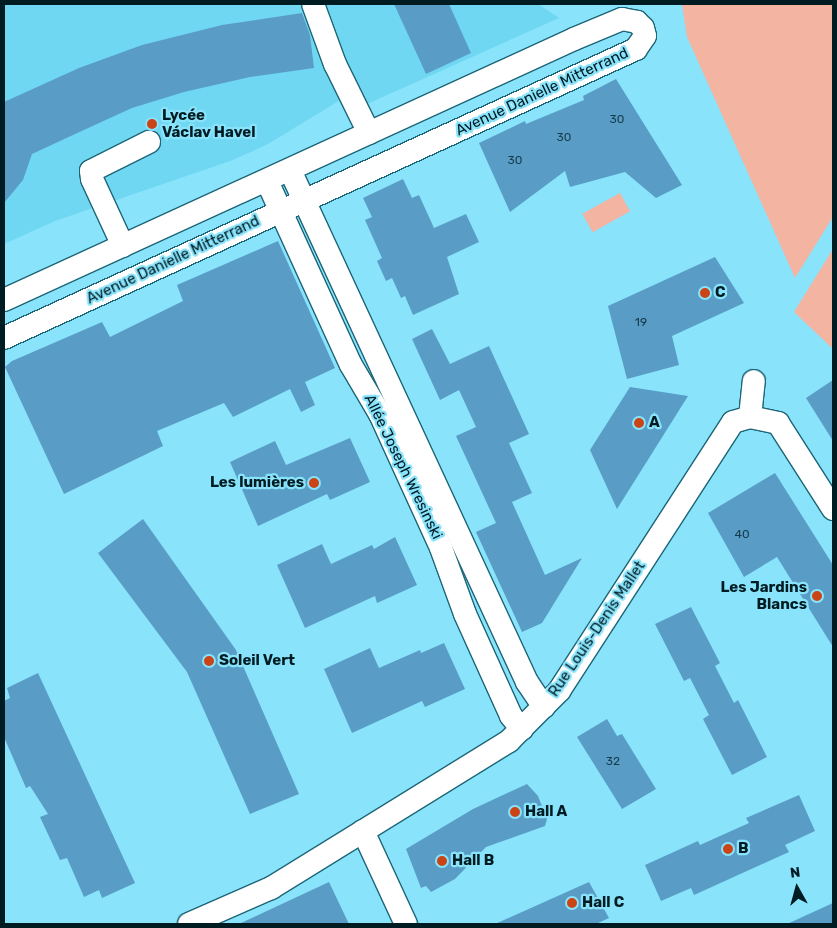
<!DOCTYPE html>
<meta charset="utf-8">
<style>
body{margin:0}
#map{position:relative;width:837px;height:928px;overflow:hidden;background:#88e3fb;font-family:Rubik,sans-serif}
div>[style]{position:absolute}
.built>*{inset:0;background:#70d7f2}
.green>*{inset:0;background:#f3b4a2;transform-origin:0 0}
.building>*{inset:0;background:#599dc7}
.roads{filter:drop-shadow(1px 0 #1d6677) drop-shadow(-1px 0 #1d6677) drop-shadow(0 1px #1d6677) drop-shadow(0 -1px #1d6677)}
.minor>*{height:22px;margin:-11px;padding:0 11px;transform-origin:11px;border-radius:11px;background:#fff}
.dots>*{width:14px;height:14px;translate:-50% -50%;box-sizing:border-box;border:2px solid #88e3fb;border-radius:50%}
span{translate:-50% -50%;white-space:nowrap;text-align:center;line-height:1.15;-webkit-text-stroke:4.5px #88e3fb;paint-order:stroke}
.number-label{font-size:12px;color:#163c4c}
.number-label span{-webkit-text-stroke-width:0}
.street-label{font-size:15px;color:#001c23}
.poi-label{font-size:15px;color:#001c23;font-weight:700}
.left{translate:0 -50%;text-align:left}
.right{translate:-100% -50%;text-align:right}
.frame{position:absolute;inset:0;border:5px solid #001c23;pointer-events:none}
.north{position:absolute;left:772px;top:863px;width:50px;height:50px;-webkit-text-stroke:4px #88e3fb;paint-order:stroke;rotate:353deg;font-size:14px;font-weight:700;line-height:20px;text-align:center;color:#001c23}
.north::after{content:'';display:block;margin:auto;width:18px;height:22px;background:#001c23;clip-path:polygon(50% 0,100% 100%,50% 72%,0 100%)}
</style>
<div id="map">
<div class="built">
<div style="clip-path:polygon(4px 4px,538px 4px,559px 18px,367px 104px,360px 88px,268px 144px,233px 160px,55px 221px,4px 244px)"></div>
</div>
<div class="green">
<div style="clip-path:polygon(682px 4px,833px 4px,833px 217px,795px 278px,687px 37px)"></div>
<div style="left:620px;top:193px;width:21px;height:43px;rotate:61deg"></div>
<div style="clip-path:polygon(833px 249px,833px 349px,794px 312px)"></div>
</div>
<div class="building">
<div style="clip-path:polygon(394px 4px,449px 4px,471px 53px,426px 74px)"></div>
<div style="clip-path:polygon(302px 13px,310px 35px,314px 68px,250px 77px,184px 92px,132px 108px,86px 129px,32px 154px,23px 180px,4px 203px,4px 102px,79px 68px,142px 45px,222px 25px)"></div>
<div style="clip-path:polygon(616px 79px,682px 185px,656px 198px,625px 172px,570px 187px,565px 171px,510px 212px,479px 143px,525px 121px,526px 124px,584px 100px,583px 96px)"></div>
<div style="clip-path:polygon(403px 179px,412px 198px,419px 195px,434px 228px,466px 214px,479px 242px,447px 257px,459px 294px,413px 315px,405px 296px,401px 298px,392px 278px,386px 281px,377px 261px,382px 258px,365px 220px,372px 217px,363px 198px)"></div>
<div style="clip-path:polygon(278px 241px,335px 368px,305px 382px,315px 405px,301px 412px,290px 389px,233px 417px,224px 403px,157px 431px,163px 446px,64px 494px,5px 367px,12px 361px,102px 322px,110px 337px,183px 301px,177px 285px)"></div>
<div style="clip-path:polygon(715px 257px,744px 303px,672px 336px,679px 365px,627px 379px,608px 306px)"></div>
<div style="clip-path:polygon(432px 329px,450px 364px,489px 346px,529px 434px,509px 443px,532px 493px,512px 502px,545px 575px,582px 558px,542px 623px,522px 632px,476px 532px,496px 523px,456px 436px,476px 427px,459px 390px,440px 400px,412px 339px)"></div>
<div style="clip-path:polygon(833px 380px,833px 441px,806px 398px)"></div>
<div style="clip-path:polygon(630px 387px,688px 396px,617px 509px,590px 450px)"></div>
<div style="clip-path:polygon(350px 438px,370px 482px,330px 500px,327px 494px,258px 526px,230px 462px,275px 441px,286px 465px)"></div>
<div style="clip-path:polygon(775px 473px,833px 565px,833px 647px,777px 557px,744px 577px,708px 513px)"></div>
<div style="clip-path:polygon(143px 519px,236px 650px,299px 794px,250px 814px,187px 672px,98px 553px)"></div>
<div style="clip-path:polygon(395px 537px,417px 585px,377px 603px,375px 596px,305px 628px,277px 565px,322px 544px,331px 564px,372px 545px,374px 549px)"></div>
<div style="clip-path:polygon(691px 607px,720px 663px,715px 666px,734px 703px,738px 700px,767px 757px,732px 775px,703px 719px,709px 715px,690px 678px,684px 681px,655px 624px)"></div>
<div style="clip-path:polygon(444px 643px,465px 689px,425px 707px,422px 701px,352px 733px,324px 669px,370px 648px,379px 668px,420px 650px,421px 653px)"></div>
<div style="clip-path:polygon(38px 673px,135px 883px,102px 898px,99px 890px,84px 897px,67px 858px,60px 860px,40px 817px,48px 814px,30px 786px,26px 788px,4px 737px,4px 701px,10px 698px,7px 688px)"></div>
<div style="clip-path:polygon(607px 719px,617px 736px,622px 734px,656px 789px,622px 809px,577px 737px)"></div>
<div style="clip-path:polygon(527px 784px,538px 796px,547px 819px,545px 826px,486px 847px,455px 879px,431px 892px,426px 886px,421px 888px,406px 849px,473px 809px)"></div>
<div style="clip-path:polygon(799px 795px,815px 831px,785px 845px,789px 852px,694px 895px,691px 888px,661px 901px,645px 865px,698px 841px,700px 845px,749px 823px,746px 818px)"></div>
<div style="clip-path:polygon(329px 882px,349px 924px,239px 924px)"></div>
<div style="clip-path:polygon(589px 882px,609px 918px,596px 924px,495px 924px)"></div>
<div style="clip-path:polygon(833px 903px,833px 924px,787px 924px)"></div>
</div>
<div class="roads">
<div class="minor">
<div style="left:313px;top:4px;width:64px;rotate:69.9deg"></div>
<div style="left:335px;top:64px;width:77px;rotate:63.8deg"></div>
<div style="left:290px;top:170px;width:564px;rotate:65.16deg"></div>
<div style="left:527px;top:682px;width:30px;rotate:56deg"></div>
<div style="left:267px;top:181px;width:202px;rotate:65.5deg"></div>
<div style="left:351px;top:365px;width:57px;rotate:59.4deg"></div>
<div style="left:380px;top:414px;width:147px;rotate:65.5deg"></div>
<div style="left:441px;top:548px;width:70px;rotate:70deg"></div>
<div style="left:465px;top:614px;width:112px;rotate:65.7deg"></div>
<div style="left:511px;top:716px;width:17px;rotate:50deg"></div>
<div style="left:123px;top:246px;width:74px;rotate:-114.8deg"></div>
<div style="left:92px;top:179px;width:8px;rotate:-97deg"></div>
<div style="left:91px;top:171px;width:65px;rotate:-26.6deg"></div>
<div style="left:4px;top:300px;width:627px;rotate:-24.6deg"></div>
<div style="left:574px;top:39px;width:52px;rotate:-22.6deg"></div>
<div style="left:622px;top:19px;width:15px;rotate:11deg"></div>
<div style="left:637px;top:22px;width:8px;rotate:45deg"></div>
<div style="left:643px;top:28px;width:8px;rotate:76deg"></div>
<div style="left:645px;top:36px;width:16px;rotate:125deg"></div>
<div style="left:636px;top:49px;width:695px;rotate:155.43deg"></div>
<div style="left:750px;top:417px;width:36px;rotate:-84deg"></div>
<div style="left:363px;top:831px;width:102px;rotate:65.2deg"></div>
<div style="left:189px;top:924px;width:90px;rotate:-23.7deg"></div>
<div style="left:271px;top:888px;width:280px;rotate:-31.7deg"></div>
<div style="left:509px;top:741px;width:71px;rotate:-45deg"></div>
<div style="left:559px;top:691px;width:320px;rotate:-57.1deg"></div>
<div style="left:733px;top:422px;width:18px;rotate:-16deg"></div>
<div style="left:750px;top:417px;width:29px;rotate:12deg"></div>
<div style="left:778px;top:423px;width:102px;rotate:57.4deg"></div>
</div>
</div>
<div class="dots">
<div style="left:152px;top:124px;background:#cb4415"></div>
<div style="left:705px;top:293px;background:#cb4415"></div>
<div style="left:639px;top:423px;background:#cb4415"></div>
<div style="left:314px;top:483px;background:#cb4415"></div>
<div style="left:817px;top:596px;background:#cb4415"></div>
<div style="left:209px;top:661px;background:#cb4415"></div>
<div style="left:515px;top:812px;background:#cb4415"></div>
<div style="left:728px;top:849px;background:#cb4415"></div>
<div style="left:442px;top:861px;background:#cb4415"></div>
<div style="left:572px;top:903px;background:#cb4415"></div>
</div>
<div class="number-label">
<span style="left:617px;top:120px">30</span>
<span style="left:564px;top:138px">30</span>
<span style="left:515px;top:161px">30</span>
<span style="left:641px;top:323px">19</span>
<span style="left:742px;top:535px">40</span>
<span style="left:613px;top:762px">32</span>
</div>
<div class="street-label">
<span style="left:542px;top:92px;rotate:-25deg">Avenue Danielle Mitterrand</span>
<span style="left:173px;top:260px;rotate:-25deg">Avenue Danielle Mitterrand</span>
<span style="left:403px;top:467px;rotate:64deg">Allée Joseph Wresinski</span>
<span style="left:597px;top:629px;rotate:-56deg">Rue Louis-Denis Mallet</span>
</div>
<div class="poi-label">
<span class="left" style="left:162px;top:124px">Lycée<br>Václav Havel</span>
<span class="left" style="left:715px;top:293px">C</span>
<span class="left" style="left:649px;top:423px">A</span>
<span class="right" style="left:304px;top:483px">Les lumières</span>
<span class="right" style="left:807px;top:596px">Les Jardins<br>Blancs</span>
<span class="left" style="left:219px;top:661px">Soleil Vert</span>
<span class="left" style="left:525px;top:812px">Hall A</span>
<span class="left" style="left:738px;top:849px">B</span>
<span class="left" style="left:452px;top:861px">Hall B</span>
<span class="left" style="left:582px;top:903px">Hall C</span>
</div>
<div class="frame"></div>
<div class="north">N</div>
</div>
